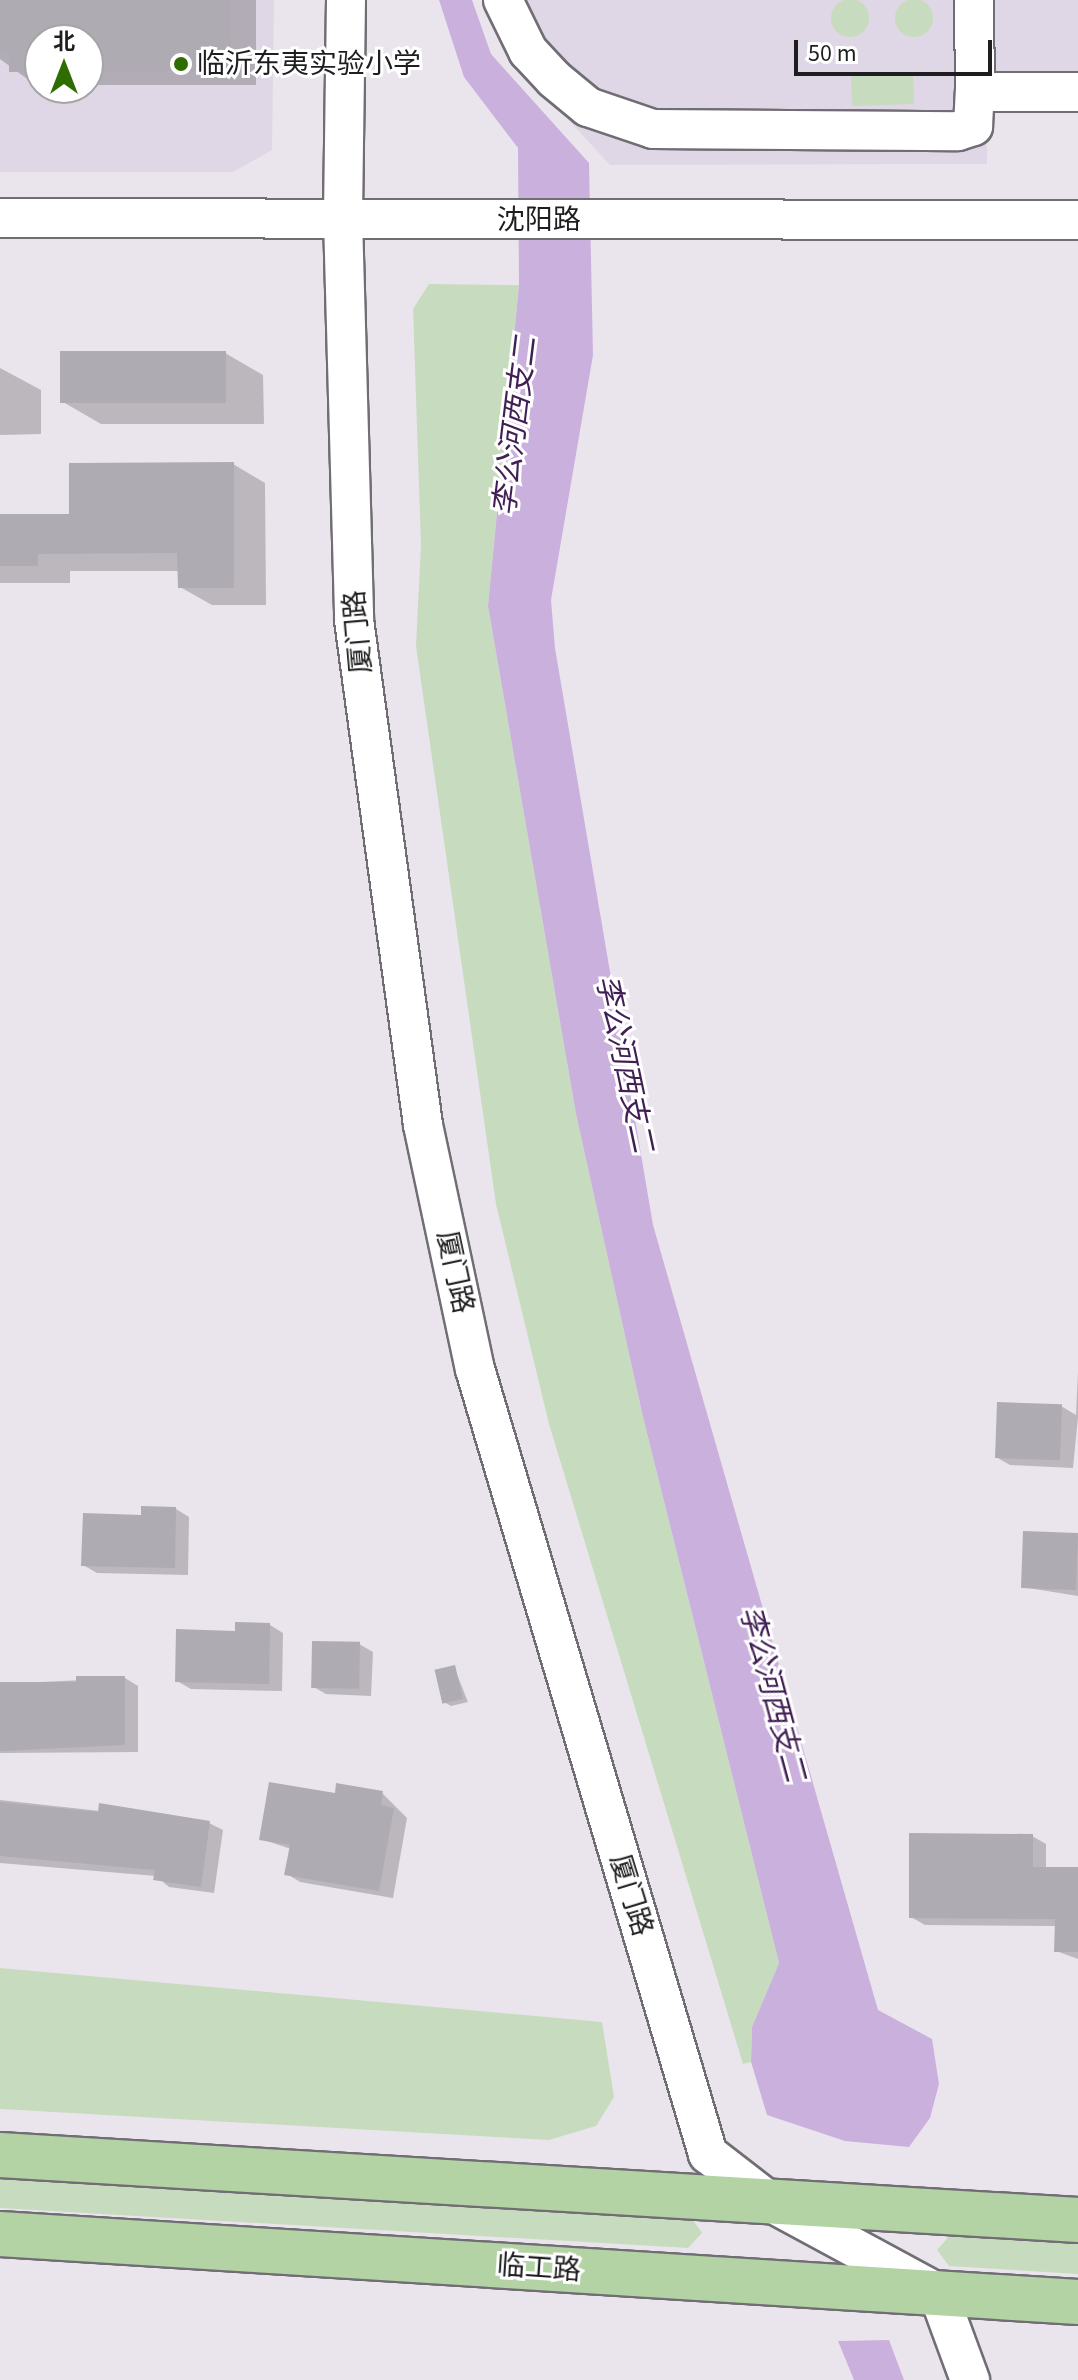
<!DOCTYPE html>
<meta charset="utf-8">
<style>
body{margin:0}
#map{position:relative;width:1078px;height:2380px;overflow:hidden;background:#eae5ed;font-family:"Source Sans 3","Noto Sans SC",sans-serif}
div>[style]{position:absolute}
.built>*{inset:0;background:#dfd7e5}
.green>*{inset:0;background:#c7dcbe;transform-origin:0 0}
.round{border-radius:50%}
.water>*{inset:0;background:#cab1dd}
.shadow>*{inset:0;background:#0003}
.building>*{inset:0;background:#afabb3;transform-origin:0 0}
.roads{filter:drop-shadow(2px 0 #716d74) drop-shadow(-2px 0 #716d74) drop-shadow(0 2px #716d74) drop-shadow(0 -2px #716d74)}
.minor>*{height:38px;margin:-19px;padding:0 19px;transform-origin:19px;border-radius:19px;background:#fff}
.major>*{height:44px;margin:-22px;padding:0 22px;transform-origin:22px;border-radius:22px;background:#b3d3a4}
.dots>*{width:22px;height:22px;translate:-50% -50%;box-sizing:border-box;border:4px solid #fff;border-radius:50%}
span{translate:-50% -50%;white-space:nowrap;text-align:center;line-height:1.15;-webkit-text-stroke:6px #fff;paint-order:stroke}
.poi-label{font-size:28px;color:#1e1d1f}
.left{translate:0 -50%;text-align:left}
.street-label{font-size:28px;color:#1e1d1f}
.water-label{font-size:30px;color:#411f55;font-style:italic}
.north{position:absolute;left:24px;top:24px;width:80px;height:80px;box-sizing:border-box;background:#fff;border:2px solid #a5a5a5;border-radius:50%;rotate:0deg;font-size:22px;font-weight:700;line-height:32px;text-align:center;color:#1e1d1f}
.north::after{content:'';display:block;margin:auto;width:28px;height:36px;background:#306d00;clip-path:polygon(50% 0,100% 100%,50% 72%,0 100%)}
.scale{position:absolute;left:794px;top:40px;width:198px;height:36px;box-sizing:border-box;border:4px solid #1e1d1f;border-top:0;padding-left:10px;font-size:24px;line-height:28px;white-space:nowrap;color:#1e1d1f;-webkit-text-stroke:6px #fff;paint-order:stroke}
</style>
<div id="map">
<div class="built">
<div style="clip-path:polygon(evenodd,0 0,274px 0,272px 150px,233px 172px,0 172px,0 0,40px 40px,88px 40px,88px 88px,40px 88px,40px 40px)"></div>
<div style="clip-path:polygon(482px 0,1078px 0,1078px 106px,987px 106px,987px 164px,610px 165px,502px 48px)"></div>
</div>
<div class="green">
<div class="round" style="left:831px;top:-1px;width:38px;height:38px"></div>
<div class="round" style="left:895px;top:-1px;width:38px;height:38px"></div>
<div style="left:913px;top:74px;width:30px;height:62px;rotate:88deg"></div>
<div style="clip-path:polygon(429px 284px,519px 285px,488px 606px,576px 1114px,643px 1417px,779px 1963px,752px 2027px,751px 2062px,743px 2064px,549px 1424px,496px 1204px,416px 646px,421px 544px,413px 309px)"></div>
<div style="clip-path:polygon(0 1968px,602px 2022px,614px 2097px,596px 2126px,549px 2140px,0 2109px)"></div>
<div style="clip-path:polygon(0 2177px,690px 2216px,702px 2233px,688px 2248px,0 2208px)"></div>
<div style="clip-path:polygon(951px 2234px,1078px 2243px,1078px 2274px,949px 2266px,937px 2250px)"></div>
</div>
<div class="water">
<div style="clip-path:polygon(439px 0,472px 0,491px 54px,589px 163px,593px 355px,551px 600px,555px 648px,653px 1225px,878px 2010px,932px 2039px,939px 2084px,930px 2118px,909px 2147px,845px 2141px,767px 2115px,751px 2062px,752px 2027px,779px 1963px,643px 1417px,576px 1114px,488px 606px,519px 285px,518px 148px,464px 77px)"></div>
<div style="clip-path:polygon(889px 2340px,904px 2380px,854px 2380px,838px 2341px)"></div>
</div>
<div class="shadow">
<div style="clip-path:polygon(0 0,256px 0,256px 85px,88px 85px,88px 40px,40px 40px,37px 86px,0 59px)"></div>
<div style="clip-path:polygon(225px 353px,263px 375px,264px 424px,101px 424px,63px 402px)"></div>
<div style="clip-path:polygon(0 368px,41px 390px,41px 434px,0 435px)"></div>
<div style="clip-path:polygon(233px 464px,265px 483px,266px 605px,212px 605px,180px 587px,180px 571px,70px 571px,70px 583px,0 583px,0 516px,71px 516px)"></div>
<div style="clip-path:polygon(1078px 1371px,1078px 1417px,1073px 1468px,1010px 1465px,996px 1457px,1061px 1406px,1076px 1415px)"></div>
<div style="clip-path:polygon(176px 1509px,189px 1517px,188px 1575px,97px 1573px,83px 1565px,143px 1517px)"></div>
<div style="clip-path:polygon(1078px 1535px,1078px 1596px,1022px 1587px)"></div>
<div style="clip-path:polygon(270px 1625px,283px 1633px,282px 1691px,191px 1689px,177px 1681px,236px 1633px)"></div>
<div style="clip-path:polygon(359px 1644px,373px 1652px,371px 1696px,326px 1694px,312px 1686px)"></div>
<div style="clip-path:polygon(454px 1667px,468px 1702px,451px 1706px,444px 1702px)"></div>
<div style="clip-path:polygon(125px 1678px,138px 1686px,138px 1752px,0 1753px,0 1684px)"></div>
<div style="clip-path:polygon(382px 1793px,407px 1818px,393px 1898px,300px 1882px,287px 1874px,291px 1849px,261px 1839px,336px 1796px)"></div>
<div style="clip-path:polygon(0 1800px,209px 1823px,223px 1830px,214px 1893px,169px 1887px,156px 1876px,0 1863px)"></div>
<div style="clip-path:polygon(1032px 1836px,1046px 1844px,1046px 1869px,1078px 1869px,1078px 1959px,1056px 1951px,1057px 1926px,925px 1925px,911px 1917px)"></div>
</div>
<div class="building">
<div style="clip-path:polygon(0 0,231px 0,231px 71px,88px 71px,88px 40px,40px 40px,40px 72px,9px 72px,9px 53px,0 53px)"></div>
<div style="left:226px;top:351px;width:52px;height:166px;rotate:90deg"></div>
<div style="clip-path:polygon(234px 462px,234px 588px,178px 588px,177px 553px,38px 554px,38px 566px,0 566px,0 514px,69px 514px,69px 463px)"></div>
<div style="left:997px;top:1402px;width:65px;height:56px;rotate:2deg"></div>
<div style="clip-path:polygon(141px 1506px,176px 1507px,175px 1568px,81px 1566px,83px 1513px,141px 1515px)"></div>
<div style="left:1023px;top:1531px;width:55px;height:57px;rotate:2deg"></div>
<div style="clip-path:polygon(235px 1622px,270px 1623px,269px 1684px,175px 1682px,176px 1629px,235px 1631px)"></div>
<div style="left:312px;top:1641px;width:48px;height:47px;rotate:1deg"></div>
<div style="left:455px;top:1665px;width:35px;height:21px;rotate:77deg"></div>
<div style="clip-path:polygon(76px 1676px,125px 1676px,125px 1745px,0 1751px,0 1682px,76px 1682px)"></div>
<div style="clip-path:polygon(269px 1782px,335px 1793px,336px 1783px,383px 1791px,381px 1805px,394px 1808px,379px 1891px,284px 1875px,290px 1845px,259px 1840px)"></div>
<div style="clip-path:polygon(0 1802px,98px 1812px,99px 1803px,210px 1821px,201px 1887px,153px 1880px,155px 1870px,0 1856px)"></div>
<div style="clip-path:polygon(909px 1833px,1033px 1834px,1033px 1867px,1078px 1867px,1078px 1952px,1054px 1952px,1055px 1919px,909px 1918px)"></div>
</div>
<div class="roads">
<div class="minor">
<div style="left:346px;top:0;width:219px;rotate:90.8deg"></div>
<div style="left:343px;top:219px;width:401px;rotate:88.4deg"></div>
<div style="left:354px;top:620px;width:510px;rotate:82.22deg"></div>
<div style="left:423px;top:1125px;width:249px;rotate:78deg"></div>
<div style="left:475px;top:1369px;width:819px;rotate:73.47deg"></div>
<div style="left:708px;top:2154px;width:78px;rotate:37.7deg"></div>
<div style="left:770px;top:2202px;width:191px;rotate:28.4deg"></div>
<div style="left:938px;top:2293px;width:93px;rotate:69.8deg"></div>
<div style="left:503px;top:0;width:57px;rotate:63.9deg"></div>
<div style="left:528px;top:51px;width:38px;rotate:47deg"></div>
<div style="left:554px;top:79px;width:44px;rotate:39.5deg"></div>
<div style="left:588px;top:107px;width:69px;rotate:18.7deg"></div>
<div style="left:653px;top:129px;width:305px;rotate:0.4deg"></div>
<div style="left:958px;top:131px;width:16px;rotate:-18deg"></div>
<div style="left:973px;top:126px;width:34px;rotate:-87deg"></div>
<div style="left:975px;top:92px;width:103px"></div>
<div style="left:974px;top:0;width:92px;rotate:89.4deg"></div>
<div style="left:0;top:218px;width:1078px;rotate:0.11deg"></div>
</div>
<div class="major">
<div style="left:0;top:2155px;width:1080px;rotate:3.45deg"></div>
<div style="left:0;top:2234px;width:1080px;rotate:3.61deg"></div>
</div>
</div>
<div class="dots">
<div style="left:181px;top:64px;background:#306d00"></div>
</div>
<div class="poi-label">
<span class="left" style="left:197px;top:64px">临沂东夷实验小学</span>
</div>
<div class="street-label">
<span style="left:539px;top:220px">沈阳路</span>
<span style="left:358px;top:632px;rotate:-95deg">厦门路</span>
<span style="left:455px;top:1272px;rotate:78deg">厦门路</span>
<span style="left:631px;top:1895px;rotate:73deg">厦门路</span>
<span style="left:539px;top:2268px;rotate:4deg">临工路</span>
</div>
<div class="water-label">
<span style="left:516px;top:426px;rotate:-83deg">李公河西支二</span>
<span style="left:624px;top:1064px;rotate:78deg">李公河西支二</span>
<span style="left:772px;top:1694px;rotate:75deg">李公河西支二</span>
</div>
<div class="north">北</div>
<div class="scale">50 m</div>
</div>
